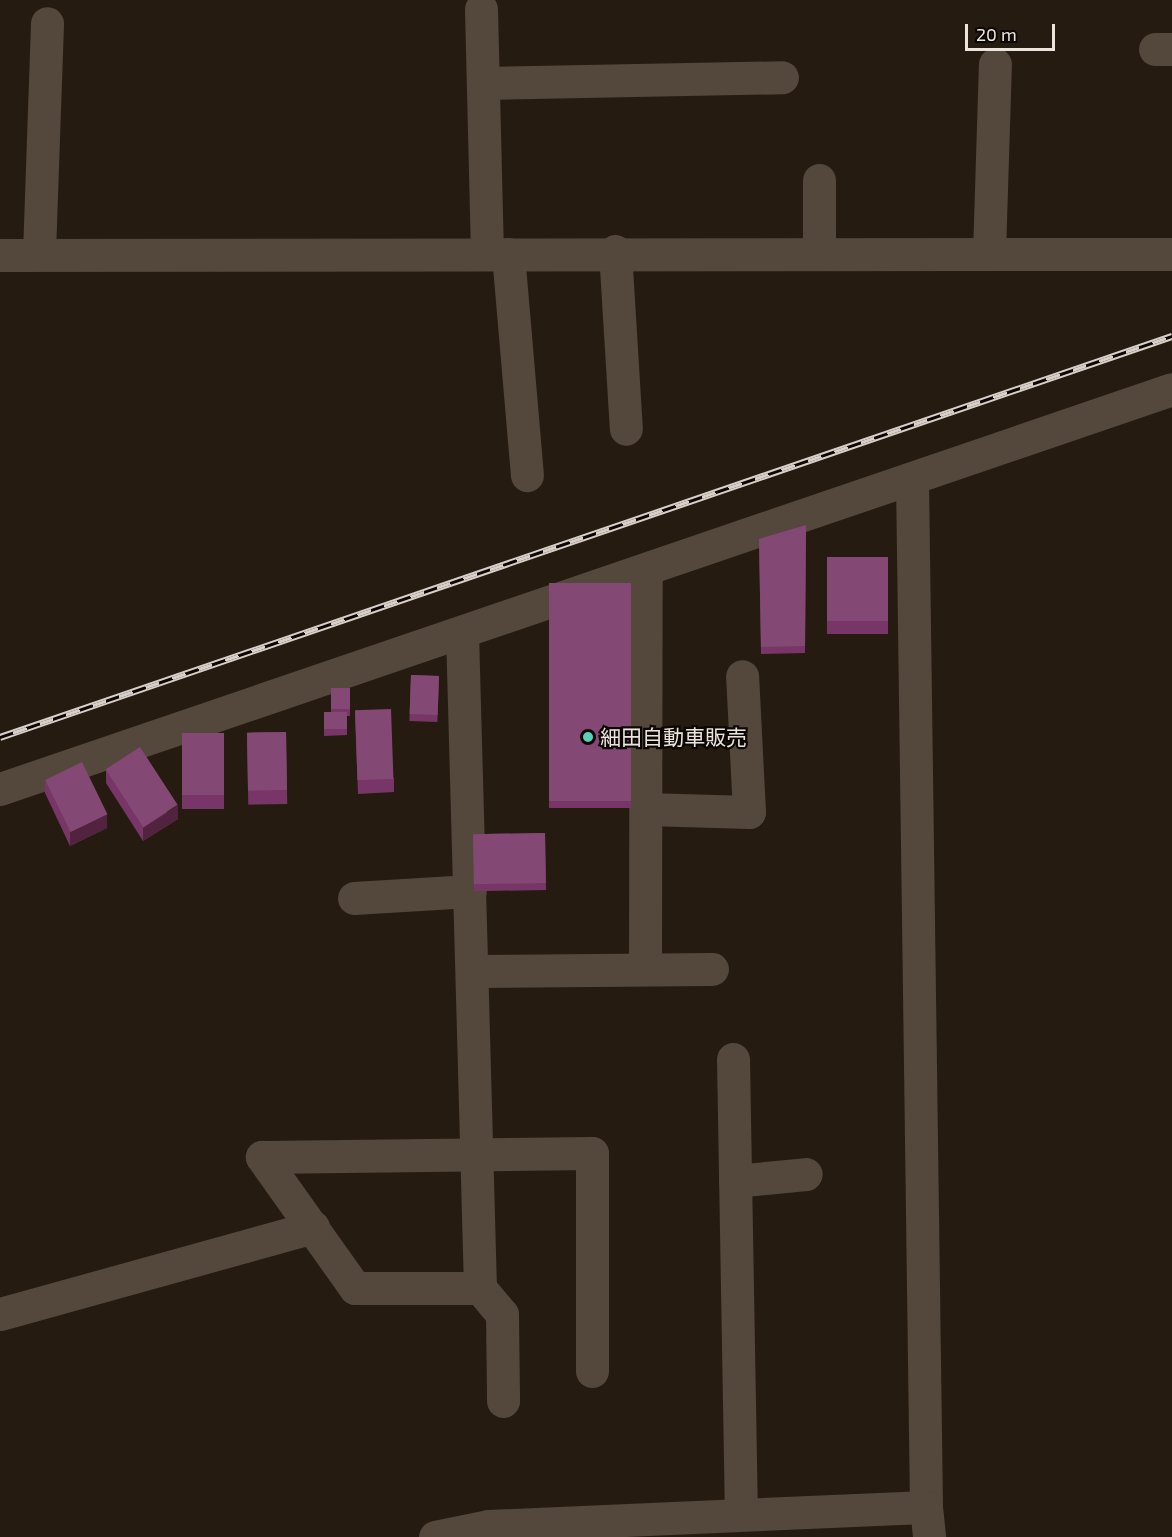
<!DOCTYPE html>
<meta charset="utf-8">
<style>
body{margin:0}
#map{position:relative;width:1172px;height:1537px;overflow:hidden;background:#261b11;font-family:"Exo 2","Noto Sans JP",sans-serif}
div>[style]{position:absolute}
.minor>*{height:33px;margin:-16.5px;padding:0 16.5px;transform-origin:16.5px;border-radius:16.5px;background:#54473c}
.tertiary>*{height:33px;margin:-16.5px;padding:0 16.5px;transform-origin:16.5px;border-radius:16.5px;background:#54473c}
.rail>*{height:7px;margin-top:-3.5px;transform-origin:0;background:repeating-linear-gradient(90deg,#0c0704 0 14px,#d8d0c9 0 28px);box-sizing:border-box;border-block:2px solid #d8d0c9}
.wall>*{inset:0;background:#783567;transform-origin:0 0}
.shaded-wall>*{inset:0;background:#52233f}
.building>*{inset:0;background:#844874;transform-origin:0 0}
.dots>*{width:16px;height:16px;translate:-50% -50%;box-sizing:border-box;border:3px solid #0c0704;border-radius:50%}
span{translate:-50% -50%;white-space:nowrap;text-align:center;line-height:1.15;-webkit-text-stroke:4.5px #0c0704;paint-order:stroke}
.poi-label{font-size:21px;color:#ece4dd}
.left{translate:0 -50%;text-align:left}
.scale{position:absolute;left:965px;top:24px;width:90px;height:27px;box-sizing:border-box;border:3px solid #ece4dd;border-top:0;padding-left:8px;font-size:18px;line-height:21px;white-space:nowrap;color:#ece4dd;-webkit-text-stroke:4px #0c0704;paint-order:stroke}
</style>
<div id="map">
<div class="minor">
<div style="left:481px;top:9px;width:245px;rotate:88.6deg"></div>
<div style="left:1155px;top:49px;width:17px"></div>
<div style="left:483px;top:83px;width:299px;rotate:-1.1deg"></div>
<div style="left:819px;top:180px;width:72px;rotate:90deg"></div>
<div style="left:615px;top:251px;width:178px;rotate:86.5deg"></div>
<div style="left:39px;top:253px;width:230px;rotate:-88deg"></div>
<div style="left:989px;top:253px;width:189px;rotate:-88.2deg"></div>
<div style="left:508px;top:254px;width:222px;rotate:85.1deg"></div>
<div style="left:912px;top:479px;width:1028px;rotate:89.22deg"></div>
<div style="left:926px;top:1507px;width:30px;rotate:84deg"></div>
<div style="left:462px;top:632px;width:656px;rotate:88.43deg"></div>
<div style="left:480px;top:1288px;width:34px;rotate:50deg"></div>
<div style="left:502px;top:1314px;width:87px;rotate:89.3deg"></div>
<div style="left:646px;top:809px;width:103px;rotate:1.7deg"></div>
<div style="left:749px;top:812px;width:136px;rotate:-92.9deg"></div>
<div style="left:354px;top:898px;width:116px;rotate:-3.5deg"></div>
<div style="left:645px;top:969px;width:399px;rotate:-89.9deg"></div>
<div style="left:472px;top:971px;width:240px;rotate:-0.5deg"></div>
<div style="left:733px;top:1059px;width:455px;rotate:89deg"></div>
<div style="left:735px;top:1181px;width:71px;rotate:-5.6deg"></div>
<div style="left:480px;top:1288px;width:125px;rotate:180deg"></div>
<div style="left:355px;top:1288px;width:161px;rotate:-125.4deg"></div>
<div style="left:262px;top:1157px;width:330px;rotate:-0.7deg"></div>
<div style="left:592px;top:1153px;width:218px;rotate:90deg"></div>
<div style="left:0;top:1314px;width:325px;rotate:-15.5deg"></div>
<div style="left:435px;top:1537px;width:54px;rotate:-11.7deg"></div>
<div style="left:488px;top:1526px;width:438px;rotate:-2.5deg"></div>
</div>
<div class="tertiary">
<div style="left:0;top:255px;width:1172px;rotate:-0.05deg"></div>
<div style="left:0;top:789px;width:1238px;rotate:-18.84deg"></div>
</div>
<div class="rail">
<div style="left:0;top:737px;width:1239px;rotate:-18.89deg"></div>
</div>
<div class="wall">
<div style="clip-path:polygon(806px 525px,805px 653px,761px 654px,759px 539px)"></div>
<div style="left:827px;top:557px;width:61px;height:77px"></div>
<div style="left:631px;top:583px;width:225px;height:82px;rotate:90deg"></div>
<div style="left:411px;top:675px;width:28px;height:46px;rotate:2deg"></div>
<div style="clip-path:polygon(331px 688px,350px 688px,350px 716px,347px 716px,347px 735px,324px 736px,324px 712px,331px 712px)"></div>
<div style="clip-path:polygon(355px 711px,394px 779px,394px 792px,358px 794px)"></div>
<div style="left:286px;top:732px;width:72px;height:39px;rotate:89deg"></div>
<div style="left:224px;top:733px;width:76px;height:42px;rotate:90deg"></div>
<div style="clip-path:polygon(106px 770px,178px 819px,143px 841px,106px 783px)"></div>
<div style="clip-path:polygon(45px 780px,107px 828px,70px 846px,45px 793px)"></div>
<div style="left:545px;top:833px;width:57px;height:72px;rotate:89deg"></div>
</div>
<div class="shaded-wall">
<div style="clip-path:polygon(178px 805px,178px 819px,143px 841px,143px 828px)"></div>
<div style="clip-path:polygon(107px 814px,107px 828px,70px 846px,70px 832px)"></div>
</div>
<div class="building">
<div style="clip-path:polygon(806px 525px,805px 646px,761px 647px,759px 539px)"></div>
<div style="left:827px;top:557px;width:61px;height:64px"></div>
<div style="left:631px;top:583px;width:218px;height:82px;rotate:90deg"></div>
<div style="left:411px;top:675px;width:28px;height:39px;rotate:2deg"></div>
<div style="left:331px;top:688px;width:19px;height:21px"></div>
<div style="left:391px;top:709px;width:70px;height:36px;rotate:88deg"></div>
<div style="left:324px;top:712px;width:23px;height:17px"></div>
<div style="left:286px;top:732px;width:58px;height:39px;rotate:89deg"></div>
<div style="left:224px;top:733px;width:62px;height:42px;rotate:90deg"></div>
<div style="left:140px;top:747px;width:69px;height:41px;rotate:57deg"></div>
<div style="left:82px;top:762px;width:58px;height:41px;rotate:64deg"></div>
<div style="left:545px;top:833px;width:50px;height:72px;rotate:89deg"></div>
</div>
<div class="dots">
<div style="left:588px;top:737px;background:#5dceb9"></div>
</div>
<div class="poi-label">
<span class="left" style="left:600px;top:737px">細田自動車販売</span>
</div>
<div class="scale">20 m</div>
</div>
